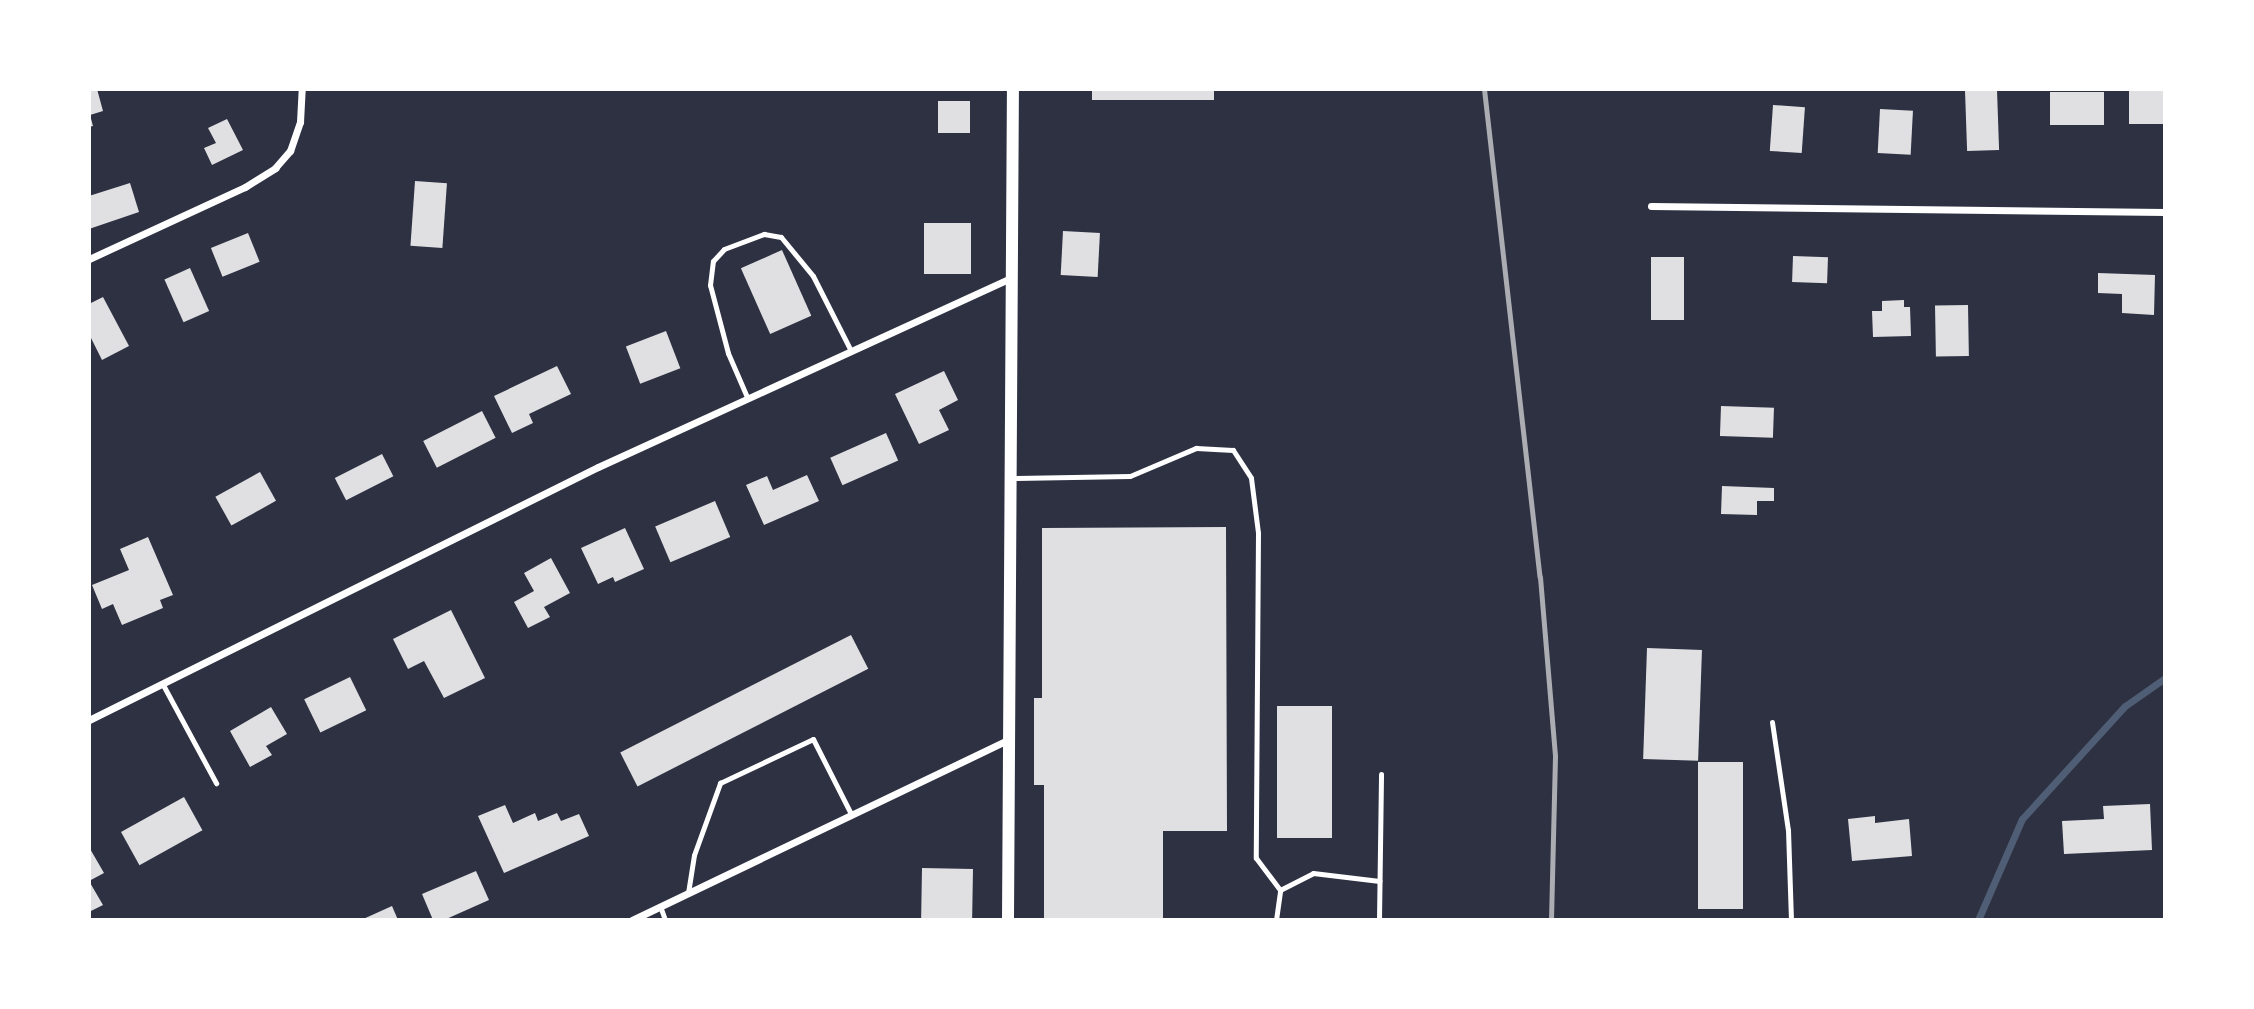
<!DOCTYPE html>
<style>
body{margin:0}
#map{position:relative;width:2254px;height:1009px;overflow:hidden;background:#2d3142;font-family:Jost,sans-serif}
div>[style]{position:absolute}
.stream>*{height:7px;margin:-3.5px;padding:0 3.5px;transform-origin:3.5px;border-radius:3.5px;background:#4f5d75}
.building>*{inset:0;background:#e0e0e3;transform-origin:0 0}
.service>*{height:5px;margin:-2.5px;padding:0 2.5px;transform-origin:2.5px;border-radius:2.5px;background:#fff}
.minor>*{height:7px;margin:-3.5px;padding:0 3.5px;transform-origin:3.5px;border-radius:3.5px;background:#fff}
.tertiary>*{height:12px;margin:-6px;padding:0 6px;transform-origin:6px;border-radius:6px;background:#fff}
.rail>*{height:5px;margin:-2.5px;padding:0 2.5px;transform-origin:2.5px;border-radius:2.5px;background:#abadb3}
span{translate:-50% -50%;white-space:nowrap;text-align:center;line-height:1.15;-webkit-text-stroke:5px #fff;paint-order:stroke}
.frame{position:absolute;inset:0;border:91px solid #fff;pointer-events:none}
</style>
<div id="map">
<div class="stream">
<div style="left:1978px;top:920px;width:110px;rotate:-66.5deg"></div>
<div style="left:2022px;top:819px;width:153px;rotate:-47.7deg"></div>
<div style="left:2125px;top:706px;width:49px;rotate:-35deg"></div>
</div>
<div class="building">
<div style="clip-path:polygon(97px 89px,103px 111px,90px 115px,93px 126px,89px 127px,89px 90px)"></div>
<div style="left:1092px;top:89px;width:122px;height:11px"></div>
<div style="left:2129px;top:89px;width:36px;height:35px"></div>
<div style="left:1997px;top:90px;width:60px;height:32px;rotate:88deg"></div>
<div style="left:2104px;top:92px;width:33px;height:54px;rotate:90deg"></div>
<div style="left:970px;top:101px;width:32px;height:32px;rotate:90deg"></div>
<div style="left:1773px;top:105px;width:32px;height:46px;rotate:4deg"></div>
<div style="left:1880px;top:109px;width:33px;height:44px;rotate:3deg"></div>
<div style="clip-path:polygon(227px 119px,243px 150px,212px 165px,204px 148px,216px 143px,208px 128px)"></div>
<div style="left:415px;top:181px;width:32px;height:65px;rotate:4deg"></div>
<div style="clip-path:polygon(130px 183px,139px 212px,89px 229px,89px 196px)"></div>
<div style="left:924px;top:223px;width:47px;height:51px"></div>
<div style="left:1063px;top:231px;width:37px;height:44px;rotate:3deg"></div>
<div style="left:248px;top:233px;width:31px;height:40px;rotate:68deg"></div>
<div style="left:782px;top:250px;width:72px;height:45px;rotate:66deg"></div>
<div style="left:1793px;top:256px;width:35px;height:26px;rotate:2deg"></div>
<div style="left:1651px;top:257px;width:33px;height:63px"></div>
<div style="left:190px;top:268px;width:47px;height:28px;rotate:66deg"></div>
<div style="clip-path:polygon(2098px 273px,2155px 275px,2154px 315px,2122px 313px,2122px 294px,2098px 293px)"></div>
<div style="clip-path:polygon(103px 297px,129px 346px,102px 360px,89px 334px,89px 304px)"></div>
<div style="clip-path:polygon(1904px 300px,1904px 307px,1910px 307px,1911px 336px,1873px 337px,1872px 311px,1882px 311px,1882px 301px)"></div>
<div style="left:1968px;top:305px;width:51px;height:33px;rotate:89deg"></div>
<div style="left:666px;top:331px;width:40px;height:43px;rotate:69deg"></div>
<div style="clip-path:polygon(557px 366px,571px 394px,529px 414px,533px 423px,512px 433px,494px 396px)"></div>
<div style="clip-path:polygon(944px 371px,958px 400px,939px 410px,949px 430px,919px 444px,895px 394px)"></div>
<div style="left:1721px;top:406px;width:53px;height:30px;rotate:2deg"></div>
<div style="left:482px;top:411px;width:30px;height:66px;rotate:63deg"></div>
<div style="left:886px;top:433px;width:30px;height:61px;rotate:66deg"></div>
<div style="left:382px;top:454px;width:25px;height:53px;rotate:63deg"></div>
<div style="left:260px;top:472px;width:33px;height:51px;rotate:61deg"></div>
<div style="clip-path:polygon(807px 475px,819px 501px,764px 525px,746px 485px,767px 476px,773px 490px)"></div>
<div style="clip-path:polygon(1722px 486px,1774px 488px,1774px 501px,1757px 501px,1757px 515px,1721px 514px)"></div>
<div style="left:715px;top:501px;width:39px;height:65px;rotate:67deg"></div>
<div style="clip-path:polygon(1226px 527px,1227px 831px,1163px 831px,1163px 920px,1044px 920px,1044px 785px,1034px 785px,1034px 698px,1042px 698px,1042px 528px)"></div>
<div style="clip-path:polygon(625px 528px,644px 569px,615px 582px,613px 577px,598px 584px,581px 548px)"></div>
<div style="clip-path:polygon(148px 537px,173px 595px,160px 600px,163px 608px,122px 625px,113px 604px,102px 609px,92px 585px,129px 570px,120px 549px)"></div>
<div style="clip-path:polygon(551px 558px,570px 593px,544px 607px,550px 617px,528px 628px,514px 602px,534px 591px,524px 573px)"></div>
<div style="clip-path:polygon(451px 610px,485px 678px,444px 698px,424px 661px,408px 669px,393px 639px)"></div>
<div style="left:851px;top:635px;width:38px;height:259px;rotate:63deg"></div>
<div style="left:1647px;top:648px;width:55px;height:111px;rotate:2deg"></div>
<div style="left:350px;top:677px;width:37px;height:51px;rotate:64deg"></div>
<div style="left:1332px;top:706px;width:132px;height:55px;rotate:90deg"></div>
<div style="clip-path:polygon(271px 707px,287px 734px,266px 746px,272px 755px,250px 767px,230px 731px)"></div>
<div style="left:1698px;top:762px;width:45px;height:147px"></div>
<div style="left:184px;top:797px;width:38px;height:72px;rotate:61deg"></div>
<div style="clip-path:polygon(2150px 804px,2152px 850px,2064px 854px,2062px 821px,2104px 819px,2103px 806px)"></div>
<div style="clip-path:polygon(505px 805px,513px 823px,535px 813px,538px 821px,557px 813px,561px 821px,579px 814px,589px 836px,504px 873px,478px 816px)"></div>
<div style="clip-path:polygon(1875px 816px,1875px 823px,1909px 819px,1912px 856px,1852px 861px,1848px 819px)"></div>
<div style="clip-path:polygon(89px 847px,104px 873px,89px 881px,103px 905px,89px 912px)"></div>
<div style="left:973px;top:869px;width:51px;height:51px;rotate:91deg"></div>
<div style="clip-path:polygon(476px 871px,489px 900px,444px 920px,433px 920px,422px 894px)"></div>
<div style="clip-path:polygon(392px 906px,398px 920px,361px 920px)"></div>
</div>
<div class="service">
<div style="left:747px;top:397px;width:48px;rotate:-113.4deg"></div>
<div style="left:728px;top:353px;width:70px;rotate:-104.8deg"></div>
<div style="left:710px;top:285px;width:24px;rotate:-83deg"></div>
<div style="left:713px;top:261px;width:16px;rotate:-47deg"></div>
<div style="left:724px;top:249px;width:43px;rotate:-20.6deg"></div>
<div style="left:764px;top:234px;width:17px;rotate:10deg"></div>
<div style="left:781px;top:237px;width:50px;rotate:50.6deg"></div>
<div style="left:813px;top:276px;width:82px;rotate:63.1deg"></div>
<div style="left:1012px;top:478px;width:118px;rotate:-1deg"></div>
<div style="left:1130px;top:476px;width:72px;rotate:-23deg"></div>
<div style="left:1196px;top:448px;width:37px;rotate:3deg"></div>
<div style="left:1233px;top:450px;width:33px;rotate:57deg"></div>
<div style="left:1251px;top:478px;width:55px;rotate:82.7deg"></div>
<div style="left:1258px;top:533px;width:325px;rotate:90.4deg"></div>
<div style="left:1256px;top:858px;width:40px;rotate:53deg"></div>
<div style="left:162px;top:683px;width:114px;rotate:61.6deg"></div>
<div style="left:1772px;top:722px;width:109px;rotate:81.6deg"></div>
<div style="left:1788px;top:830px;width:90px;rotate:88.1deg"></div>
<div style="left:688px;top:893px;width:38px;rotate:-81deg"></div>
<div style="left:694px;top:855px;width:77px;rotate:-70.1deg"></div>
<div style="left:720px;top:783px;width:103px;rotate:-25.3deg"></div>
<div style="left:813px;top:739px;width:84px;rotate:63.1deg"></div>
<div style="left:660px;top:906px;width:15px;rotate:70deg"></div>
<div style="left:1276px;top:920px;width:30px;rotate:-82deg"></div>
<div style="left:1280px;top:890px;width:37px;rotate:-27deg"></div>
<div style="left:1313px;top:873px;width:67px;rotate:6.8deg"></div>
<div style="left:1379px;top:920px;width:146px;rotate:-89.2deg"></div>
</div>
<div class="minor">
<div style="left:1651px;top:206px;width:514px;rotate:0.67deg"></div>
<div style="left:89px;top:259px;width:172px;rotate:-24.8deg"></div>
<div style="left:245px;top:187px;width:36px;rotate:-32deg"></div>
<div style="left:275px;top:168px;width:23px;rotate:-49deg"></div>
<div style="left:290px;top:151px;width:31px;rotate:-71deg"></div>
<div style="left:300px;top:122px;width:33px;rotate:-87deg"></div>
<div style="left:89px;top:720px;width:568px;rotate:-26.43deg"></div>
<div style="left:598px;top:467px;width:456px;rotate:-24.6deg"></div>
<div style="left:632px;top:920px;width:419px;rotate:-25.6deg"></div>
</div>
<div class="tertiary">
<div style="left:1008px;top:920px;width:831px;rotate:-89.66deg"></div>
</div>
<div class="rail">
<div style="left:1484px;top:89px;width:491px;rotate:83.5deg"></div>
<div style="left:1540px;top:577px;width:180px;rotate:85.2deg"></div>
<div style="left:1555px;top:756px;width:164px;rotate:91.4deg"></div>
</div>
<div class="frame"></div>
</div>
